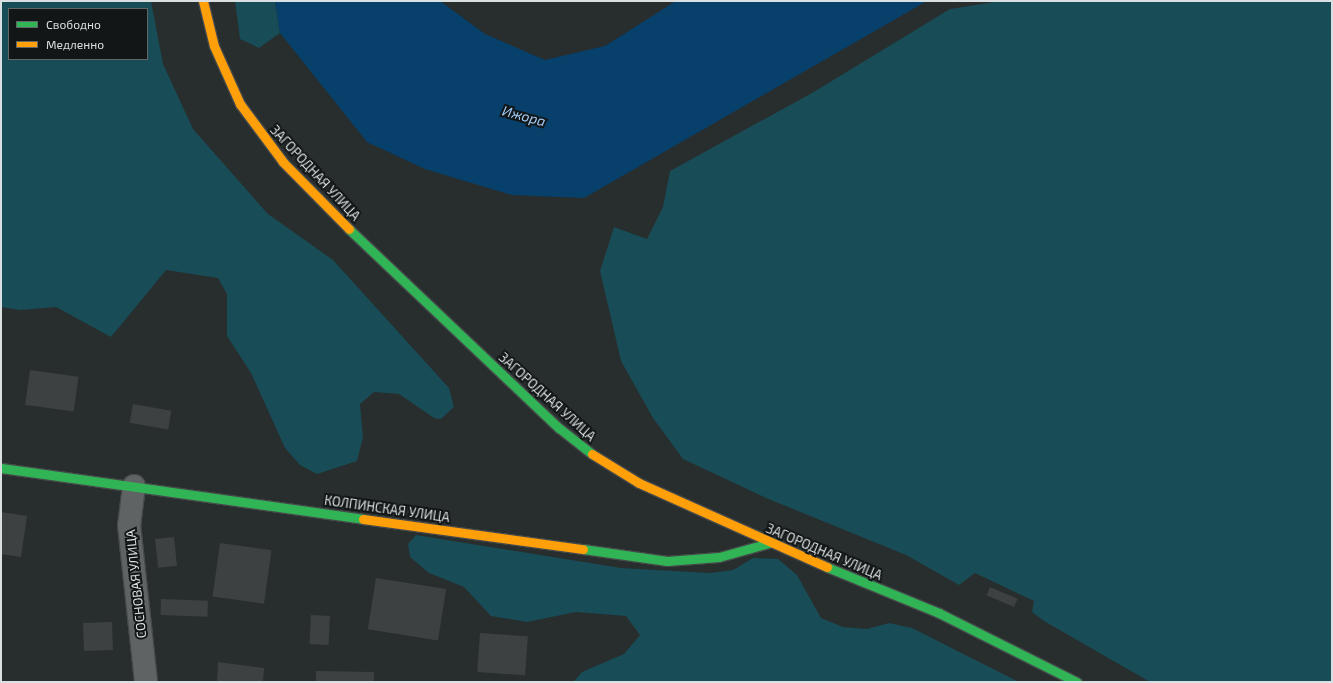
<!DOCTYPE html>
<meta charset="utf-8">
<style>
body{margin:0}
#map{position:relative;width:1333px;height:683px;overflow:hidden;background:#282d2e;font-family:"Exo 2",sans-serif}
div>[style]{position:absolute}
.green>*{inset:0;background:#184c56}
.water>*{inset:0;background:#06406b}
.building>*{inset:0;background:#3d4142;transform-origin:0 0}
.roads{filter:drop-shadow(1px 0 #46494a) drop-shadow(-1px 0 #46494a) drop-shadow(0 1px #46494a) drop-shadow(0 -1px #46494a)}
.street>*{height:22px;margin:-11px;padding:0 11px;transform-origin:11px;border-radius:11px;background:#5f6364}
.fast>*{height:9px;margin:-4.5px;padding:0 4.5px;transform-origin:4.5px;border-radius:4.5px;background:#30b455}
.slow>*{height:9px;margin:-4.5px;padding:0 4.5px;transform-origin:4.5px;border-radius:4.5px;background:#ff9f0a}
span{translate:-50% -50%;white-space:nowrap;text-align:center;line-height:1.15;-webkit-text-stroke:4px #121617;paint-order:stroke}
.street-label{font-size:13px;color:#dadfe1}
.water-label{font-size:14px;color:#a2cefa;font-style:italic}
.frame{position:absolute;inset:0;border:2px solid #dadfe1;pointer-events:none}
.legend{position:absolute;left:8px;top:8px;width:140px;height:52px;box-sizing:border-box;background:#121617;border:1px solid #626668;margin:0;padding:5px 7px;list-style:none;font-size:12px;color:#dadfe1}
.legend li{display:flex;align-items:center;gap:8px;height:20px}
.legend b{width:20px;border:1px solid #626668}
</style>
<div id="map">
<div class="green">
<div style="clip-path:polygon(evenodd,1px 1px,151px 1px,163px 64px,193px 129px,268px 214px,333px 260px,449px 388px,454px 407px,441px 419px,434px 418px,399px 394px,374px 392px,360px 404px,363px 437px,357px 461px,317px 474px,300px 465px,285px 448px,251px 373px,227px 336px,227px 294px,218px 278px,166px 270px,111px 337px,56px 307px,20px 310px,1px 307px,1px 1px,9px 9px,147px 9px,147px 59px,9px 59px,9px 9px)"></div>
<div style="clip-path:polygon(235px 1px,275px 1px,280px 33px,259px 48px,240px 39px)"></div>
<div style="clip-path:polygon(1001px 1px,1332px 1px,1332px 682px,1150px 682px,1044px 621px,1032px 612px,1034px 601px,975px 573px,959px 585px,906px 555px,766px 498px,683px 459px,653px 418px,621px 361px,600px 271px,614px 227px,647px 239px,663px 207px,670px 171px,812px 93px,950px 9px)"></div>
<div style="clip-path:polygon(416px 535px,621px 568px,710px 573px,733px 570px,753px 558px,778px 559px,797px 575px,821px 618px,843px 627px,867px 629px,889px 623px,912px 628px,1019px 682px,573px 682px,582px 672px,624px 654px,640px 635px,626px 616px,576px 612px,527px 622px,491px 616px,464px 587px,429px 573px,410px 557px,408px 544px)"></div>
</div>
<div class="water">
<div style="clip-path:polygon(275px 1px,440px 1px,485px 34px,545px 60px,605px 46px,676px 1px,927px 1px,584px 198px,512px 195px,425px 169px,367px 142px,280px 33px)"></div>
</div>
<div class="building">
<div style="left:30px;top:370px;width:49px;height:35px;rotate:8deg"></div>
<div style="left:133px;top:404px;width:39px;height:19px;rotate:10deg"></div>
<div style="clip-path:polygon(1px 512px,27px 516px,21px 557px,1px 554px)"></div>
<div style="left:174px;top:537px;width:29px;height:19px;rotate:84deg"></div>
<div style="left:220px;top:543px;width:52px;height:54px;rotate:8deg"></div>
<div style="left:376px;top:578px;width:71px;height:52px;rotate:9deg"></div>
<div style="left:990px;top:587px;width:30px;height:9px;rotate:23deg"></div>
<div style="left:161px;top:599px;width:47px;height:16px;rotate:2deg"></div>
<div style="left:311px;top:615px;width:19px;height:29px;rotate:3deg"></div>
<div style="left:112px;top:622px;width:28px;height:29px;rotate:88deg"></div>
<div style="left:480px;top:633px;width:48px;height:39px;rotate:4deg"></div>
<div style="clip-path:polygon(218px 662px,264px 668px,263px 682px,217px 682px)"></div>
<div style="left:316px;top:671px;width:58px;height:11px;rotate:1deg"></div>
</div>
<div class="roads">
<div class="street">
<div style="left:134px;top:486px;width:39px;rotate:97deg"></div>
<div style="left:129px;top:525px;width:158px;rotate:83.8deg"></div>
</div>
<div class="fast">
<div style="left:349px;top:229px;width:289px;rotate:43.5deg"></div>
<div style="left:559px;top:428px;width:42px;rotate:38.2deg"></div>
<div style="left:1px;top:468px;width:366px;rotate:8deg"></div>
<div style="left:583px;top:549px;width:85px;rotate:8.1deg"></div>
<div style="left:667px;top:561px;width:52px;rotate:-4.4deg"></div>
<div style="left:719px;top:557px;width:52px;rotate:-15.6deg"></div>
<div style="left:827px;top:567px;width:121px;rotate:22.3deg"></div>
<div style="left:939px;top:613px;width:154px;rotate:26.6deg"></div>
</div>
<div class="slow">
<div style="left:203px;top:1px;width:46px;rotate:76.3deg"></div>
<div style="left:214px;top:46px;width:64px;rotate:65.9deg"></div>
<div style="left:240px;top:104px;width:72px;rotate:53.4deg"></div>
<div style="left:283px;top:162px;width:94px;rotate:45.4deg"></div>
<div style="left:592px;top:454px;width:55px;rotate:31.7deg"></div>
<div style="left:639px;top:483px;width:206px;rotate:24.1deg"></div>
<div style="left:363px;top:519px;width:222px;rotate:7.8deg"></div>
</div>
</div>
<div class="street-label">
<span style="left:315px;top:173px;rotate:47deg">ЗАГОРОДНАЯ УЛИЦА</span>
<span style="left:547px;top:397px;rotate:42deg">ЗАГОРОДНАЯ УЛИЦА</span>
<span style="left:387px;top:509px;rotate:8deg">КОЛПИНСКАЯ УЛИЦА</span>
<span style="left:824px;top:552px;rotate:23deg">ЗАГОРОДНАЯ УЛИЦА</span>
<span style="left:136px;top:584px;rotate:-96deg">СОСНОВАЯ УЛИЦА</span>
</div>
<div class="water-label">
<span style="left:524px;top:116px;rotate:15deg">Ижора</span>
</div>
<div class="frame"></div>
<ul class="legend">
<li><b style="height:5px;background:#30b455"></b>Свободно</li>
<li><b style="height:5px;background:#ff9f0a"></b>Медленно</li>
</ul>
</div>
